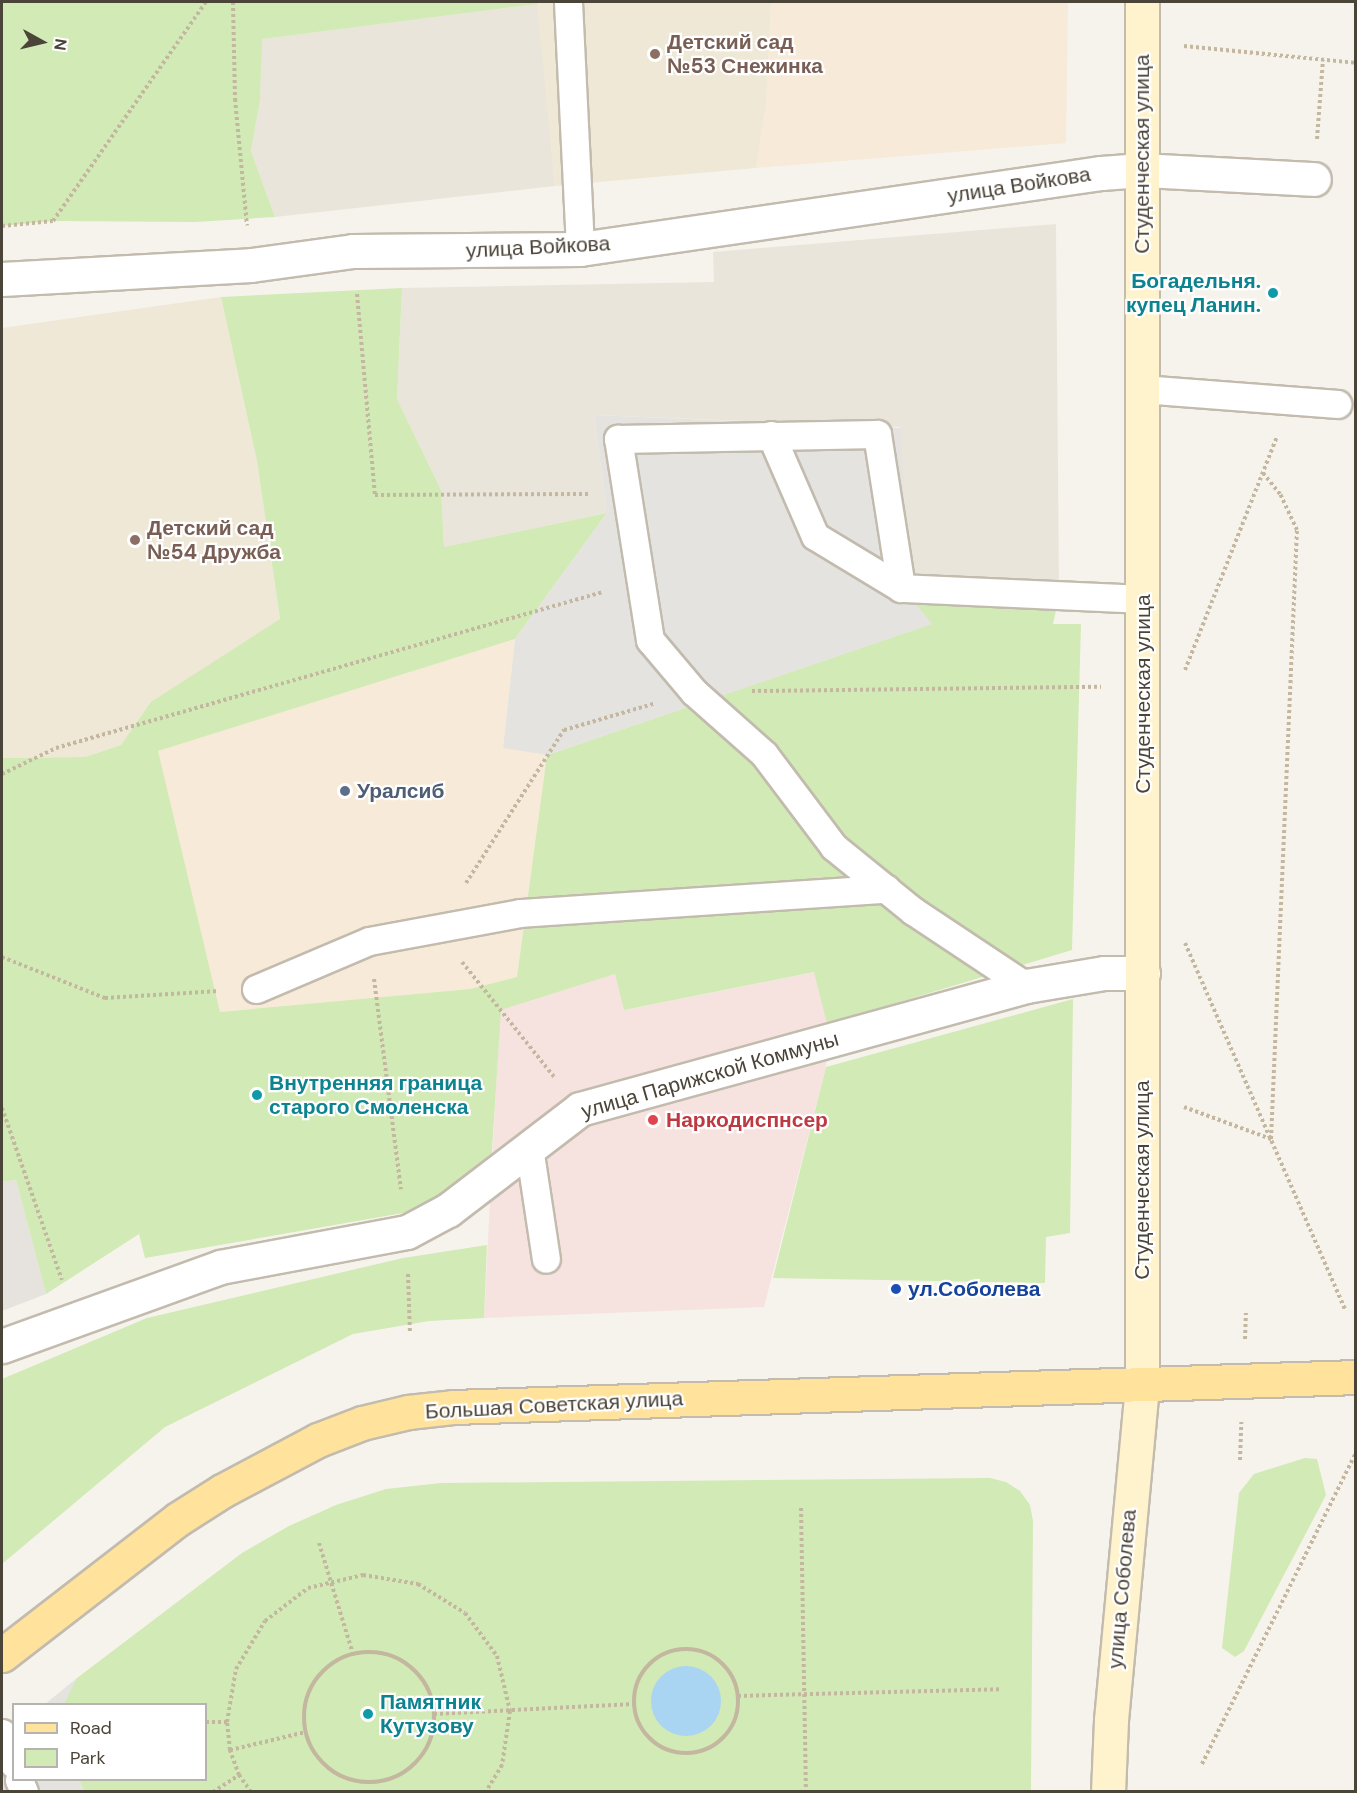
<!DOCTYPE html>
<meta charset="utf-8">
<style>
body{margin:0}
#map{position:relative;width:1357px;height:1793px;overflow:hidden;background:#f6f3ec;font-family:"DM Sans",sans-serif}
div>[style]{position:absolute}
.residential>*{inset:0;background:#eae5da}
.commercial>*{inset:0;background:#f7ead8}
.industrial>*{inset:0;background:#e6e2dd}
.education>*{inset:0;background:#efe8d6}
.medical>*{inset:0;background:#f6e3e0}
.green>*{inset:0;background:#d2eab5}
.parking>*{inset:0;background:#e5e3e0}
.water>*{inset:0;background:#a9d4f2}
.round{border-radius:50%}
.path>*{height:4px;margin-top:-2px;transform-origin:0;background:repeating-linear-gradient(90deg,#c4b79f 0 3px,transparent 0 6px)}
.path>.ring{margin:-2px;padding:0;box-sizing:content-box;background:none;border:4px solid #c4b79f;border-radius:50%}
.roads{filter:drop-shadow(2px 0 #c2bbae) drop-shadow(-2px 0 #c2bbae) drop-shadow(0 2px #c2bbae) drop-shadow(0 -2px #c2bbae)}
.service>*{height:27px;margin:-13.5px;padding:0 13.5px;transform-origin:13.5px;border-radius:13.5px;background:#fff}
.minor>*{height:33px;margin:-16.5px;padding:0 16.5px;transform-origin:16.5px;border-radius:16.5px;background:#fff}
.secondary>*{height:33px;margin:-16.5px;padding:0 16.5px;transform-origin:16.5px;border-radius:16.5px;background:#fff3cd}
.primary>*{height:33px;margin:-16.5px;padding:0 16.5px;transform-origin:16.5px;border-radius:16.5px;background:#ffe39c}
.dots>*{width:16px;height:16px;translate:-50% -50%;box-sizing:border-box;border:3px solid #fff;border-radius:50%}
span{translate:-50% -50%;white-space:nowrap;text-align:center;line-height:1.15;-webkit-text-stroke:4.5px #fff;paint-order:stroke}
.education-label{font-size:21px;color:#785e54;font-weight:700}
.left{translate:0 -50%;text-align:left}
.street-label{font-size:21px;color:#4b4439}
.culture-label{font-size:21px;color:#0d838f;font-weight:700}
.right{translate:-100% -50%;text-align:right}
.service-label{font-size:21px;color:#4e5e75;font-weight:700}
.health-label{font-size:21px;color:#be3a42;font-weight:700}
.transit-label{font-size:21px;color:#164399;font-weight:700}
.frame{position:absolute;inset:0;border:3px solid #4b4439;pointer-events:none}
.legend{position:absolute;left:12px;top:1703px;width:195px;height:78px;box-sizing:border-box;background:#fff;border:2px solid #b7b4b0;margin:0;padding:8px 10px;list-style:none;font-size:18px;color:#4b4439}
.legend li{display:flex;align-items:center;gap:12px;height:30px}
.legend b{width:30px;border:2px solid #b7b4b0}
.north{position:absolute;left:12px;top:12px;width:60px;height:60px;-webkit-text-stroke:4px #fff;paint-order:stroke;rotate:98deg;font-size:16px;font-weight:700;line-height:24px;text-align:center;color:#4b4439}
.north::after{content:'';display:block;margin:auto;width:21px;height:27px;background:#4b4439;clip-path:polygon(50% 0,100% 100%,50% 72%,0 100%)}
</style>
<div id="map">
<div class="residential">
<div style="clip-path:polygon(538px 4px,555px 186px,275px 217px,251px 151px,260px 101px,261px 39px)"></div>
<div style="clip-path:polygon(1056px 224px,1059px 597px,908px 595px,900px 427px,594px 415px,607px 513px,444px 547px,441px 490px,397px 399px,402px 288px,714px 282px,713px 252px)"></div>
</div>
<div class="commercial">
<div style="clip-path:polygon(771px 2px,1068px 2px,1066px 143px,756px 168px,766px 103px)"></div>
<div style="clip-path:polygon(515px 639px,503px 747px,547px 755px,517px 977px,470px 989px,220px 1012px,157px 751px)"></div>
</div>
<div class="industrial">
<div style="clip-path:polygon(16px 1180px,46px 1294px,2px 1311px,2px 1182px)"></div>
</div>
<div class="education">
<div style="clip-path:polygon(537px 2px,771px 2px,766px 103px,756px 168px,555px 186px)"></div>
<div style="clip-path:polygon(221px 297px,257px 461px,280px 620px,152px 702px,121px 745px,85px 757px,2px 758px,2px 328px)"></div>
</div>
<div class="medical">
<div style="clip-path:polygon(815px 972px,827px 1024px,826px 1067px,764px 1307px,484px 1318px,500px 1010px,615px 974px,625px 1010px)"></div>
</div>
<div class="green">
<div style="clip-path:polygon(2px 2px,537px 2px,538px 4px,262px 39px,260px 101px,251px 151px,275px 217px,195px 222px,53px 221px,2px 226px)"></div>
<div style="clip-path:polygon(402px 288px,397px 399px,441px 490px,444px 547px,607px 513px,515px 639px,158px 751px,220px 1012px,470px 989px,517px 977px,547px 755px,931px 624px,908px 595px,1059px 597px,1053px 624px,1081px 624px,1072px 950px,827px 1024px,814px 972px,624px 1010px,615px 974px,501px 1010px,489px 1198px,145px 1258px,139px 1234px,46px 1294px,16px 1180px,2px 1182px,2px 758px,85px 757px,121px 745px,151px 702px,280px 619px,257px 461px,221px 297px)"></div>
<div style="clip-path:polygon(1073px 999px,1070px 1233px,1046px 1237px,1045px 1283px,773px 1278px,826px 1067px)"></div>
<div style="clip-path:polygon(487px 1245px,484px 1318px,429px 1321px,353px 1334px,165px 1427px,2px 1564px,2px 1379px,147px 1318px,403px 1258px)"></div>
<div style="clip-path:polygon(1305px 1458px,1317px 1459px,1326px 1495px,1244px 1651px,1235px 1657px,1222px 1648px,1239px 1493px,1254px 1474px)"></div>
<div style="clip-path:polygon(990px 1478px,1006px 1482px,1020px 1491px,1030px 1505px,1033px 1521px,1031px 1791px,84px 1791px,79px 1780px,206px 1780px,206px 1704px,64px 1704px,67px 1693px,77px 1678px,242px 1553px,289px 1526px,336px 1505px,386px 1489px,441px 1483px)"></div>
</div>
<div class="parking">
<div style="clip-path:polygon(594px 415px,901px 428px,908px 595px,932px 624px,547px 755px,503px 748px,515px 639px,607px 513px)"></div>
<div style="clip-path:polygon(77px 1678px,64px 1704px,45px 1704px)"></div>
<div style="clip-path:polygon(2px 1741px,14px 1780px,79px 1780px,84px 1791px,2px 1791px)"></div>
</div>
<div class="water">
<div class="round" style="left:651px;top:1666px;width:70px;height:70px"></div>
</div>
<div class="path">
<div style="left:233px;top:2px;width:97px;rotate:88.8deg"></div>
<div style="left:235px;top:99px;width:127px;rotate:84.6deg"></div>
<div style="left:1184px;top:46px;width:173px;rotate:5.6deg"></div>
<div style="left:1317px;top:139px;width:79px;rotate:-85.7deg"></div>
<div style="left:2px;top:226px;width:51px;rotate:-5.6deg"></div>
<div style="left:53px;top:221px;width:267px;rotate:-55.1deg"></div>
<div style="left:357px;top:294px;width:202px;rotate:84.9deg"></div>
<div style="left:375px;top:495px;width:213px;rotate:-0.3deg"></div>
<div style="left:1185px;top:670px;width:251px;rotate:-68.5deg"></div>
<div style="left:752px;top:691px;width:349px;rotate:-0.7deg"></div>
<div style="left:2px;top:774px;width:60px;rotate:-25.7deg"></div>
<div style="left:56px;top:748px;width:569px;rotate:-15.92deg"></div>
<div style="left:466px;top:883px;width:182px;rotate:-57.4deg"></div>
<div style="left:564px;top:730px;width:93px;rotate:-16.3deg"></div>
<div style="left:1185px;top:943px;width:402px;rotate:66.4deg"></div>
<div style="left:2px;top:957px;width:111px;rotate:21.7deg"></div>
<div style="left:105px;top:998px;width:114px;rotate:-3.5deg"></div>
<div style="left:462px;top:962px;width:149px;rotate:51.3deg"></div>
<div style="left:374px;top:979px;width:212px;rotate:82.7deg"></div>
<div style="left:1184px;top:1107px;width:93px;rotate:20.2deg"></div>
<div style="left:1271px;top:1139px;width:610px;rotate:-87.56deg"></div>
<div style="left:1297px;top:530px;width:40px;rotate:-115deg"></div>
<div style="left:1280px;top:494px;width:27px;rotate:-129deg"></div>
<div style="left:2px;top:1108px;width:182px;rotate:70.8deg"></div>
<div style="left:408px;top:1274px;width:60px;rotate:88.1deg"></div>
<div style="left:1245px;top:1339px;width:26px;rotate:-88deg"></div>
<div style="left:1240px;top:1460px;width:38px;rotate:-88deg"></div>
<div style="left:801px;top:1508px;width:284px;rotate:89deg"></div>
<div style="left:319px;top:1543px;width:116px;rotate:73deg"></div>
<div class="ring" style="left:634px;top:1649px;width:100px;height:100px"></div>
<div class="ring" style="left:304px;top:1652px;width:126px;height:126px"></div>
<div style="left:738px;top:1696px;width:262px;rotate:-1.5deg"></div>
<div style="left:434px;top:1714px;width:200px;rotate:-2.9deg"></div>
<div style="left:206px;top:1722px;width:21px"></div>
<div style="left:230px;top:1750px;width:78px;rotate:-13.3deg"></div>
<div style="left:1202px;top:1764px;width:348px;rotate:-63.7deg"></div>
<div style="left:213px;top:1792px;width:31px;rotate:-33deg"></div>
<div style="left:251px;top:1792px;width:21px;rotate:-125deg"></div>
<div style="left:239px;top:1775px;width:27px;rotate:-110deg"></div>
<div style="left:230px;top:1750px;width:28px;rotate:-96deg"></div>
<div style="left:227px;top:1722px;width:54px;rotate:-80.4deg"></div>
<div style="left:236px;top:1669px;width:56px;rotate:-58.9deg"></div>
<div style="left:265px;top:1621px;width:54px;rotate:-37.5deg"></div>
<div style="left:308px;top:1588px;width:57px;rotate:-13.3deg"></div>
<div style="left:363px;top:1575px;width:56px;rotate:9.3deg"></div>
<div style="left:418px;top:1584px;width:55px;rotate:31.7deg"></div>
<div style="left:465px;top:1613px;width:54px;rotate:53.3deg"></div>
<div style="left:497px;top:1656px;width:57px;rotate:76.7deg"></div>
<div style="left:510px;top:1711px;width:55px;rotate:98.4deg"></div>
<div style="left:502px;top:1765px;width:31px;rotate:121deg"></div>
</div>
<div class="roads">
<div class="service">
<div style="left:568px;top:2px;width:247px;rotate:87.2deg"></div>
<div style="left:1142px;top:389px;width:196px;rotate:4.4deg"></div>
<div style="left:771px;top:435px;width:110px;rotate:66.5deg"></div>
<div style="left:815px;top:536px;width:100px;rotate:31.2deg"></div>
<div style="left:1026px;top:986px;width:136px;rotate:-146.4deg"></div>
<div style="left:913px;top:911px;width:102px;rotate:-141deg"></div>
<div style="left:834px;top:847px;width:116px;rotate:-127deg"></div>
<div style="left:764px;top:754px;width:94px;rotate:-138.5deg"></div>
<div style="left:694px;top:692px;width:68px;rotate:-130.2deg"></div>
<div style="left:650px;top:640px;width:204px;rotate:-99deg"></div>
<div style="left:618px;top:439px;width:259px;rotate:-1.1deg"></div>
<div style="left:877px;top:434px;width:156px;rotate:81.1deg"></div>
<div style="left:901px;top:588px;width:241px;rotate:2.6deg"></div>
<div style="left:256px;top:989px;width:123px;rotate:-23deg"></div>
<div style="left:369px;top:941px;width:154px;rotate:-10.5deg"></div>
<div style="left:520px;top:913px;width:367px;rotate:-3.8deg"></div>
<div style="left:529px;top:1147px;width:113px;rotate:81.4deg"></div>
<div style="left:2px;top:1733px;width:33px;rotate:69deg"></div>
<div style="left:19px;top:1780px;width:13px;rotate:67deg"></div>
</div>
<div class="minor">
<div style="left:2px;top:279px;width:249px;rotate:-3.2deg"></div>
<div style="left:251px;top:265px;width:103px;rotate:-7.8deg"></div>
<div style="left:353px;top:251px;width:227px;rotate:-0.5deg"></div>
<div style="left:580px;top:249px;width:527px;rotate:-8.3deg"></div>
<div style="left:1101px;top:173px;width:41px;rotate:-4.2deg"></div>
<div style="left:1142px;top:170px;width:172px;rotate:3deg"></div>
<div style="left:2px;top:1346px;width:232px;rotate:-19.9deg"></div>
<div style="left:220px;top:1267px;width:190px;rotate:-10.6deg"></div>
<div style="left:407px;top:1232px;width:47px;rotate:-28.2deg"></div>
<div style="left:448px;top:1210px;width:166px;rotate:-37.4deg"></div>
<div style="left:580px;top:1109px;width:463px;rotate:-15.4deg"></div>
<div style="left:1026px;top:986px;width:79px;rotate:-9.5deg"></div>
<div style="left:1104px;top:973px;width:39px"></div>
</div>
<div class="secondary">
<div style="left:1108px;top:1792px;width:72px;rotate:-87.6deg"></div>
<div style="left:1111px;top:1720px;width:335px;rotate:-84.7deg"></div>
<div style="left:1142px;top:1386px;width:1384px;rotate:-90deg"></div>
</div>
<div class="primary">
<div style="left:2px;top:1655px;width:222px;rotate:-37.7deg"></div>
<div style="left:178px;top:1519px;width:52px;rotate:-32.5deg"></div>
<div style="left:222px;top:1491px;width:109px;rotate:-28deg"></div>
<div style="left:318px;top:1440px;width:47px;rotate:-21.1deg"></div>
<div style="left:362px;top:1423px;width:47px;rotate:-13.4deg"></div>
<div style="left:408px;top:1412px;width:45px;rotate:-6.3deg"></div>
<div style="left:453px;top:1407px;width:903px;rotate:-1.9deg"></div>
</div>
</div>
<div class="dots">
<div style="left:655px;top:54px;background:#8d6e63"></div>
<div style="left:1273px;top:293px;background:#0f9aa8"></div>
<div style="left:135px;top:540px;background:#8d6e63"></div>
<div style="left:345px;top:791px;background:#5c6f8a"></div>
<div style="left:257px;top:1095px;background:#0f9aa8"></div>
<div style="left:653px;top:1120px;background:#e0444e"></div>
<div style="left:896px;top:1289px;background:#1a4fb4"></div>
<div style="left:368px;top:1714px;background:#0f9aa8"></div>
</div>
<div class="education-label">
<span class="left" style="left:667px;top:54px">Детский сад<br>№53 Снежинка</span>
<span class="left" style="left:147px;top:540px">Детский сад<br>№54 Дружба</span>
</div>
<div class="street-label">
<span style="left:1142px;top:154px;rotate:-90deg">Студенческая улица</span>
<span style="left:1019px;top:185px;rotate:-9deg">улица Войкова</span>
<span style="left:538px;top:247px;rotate:-3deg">улица Войкова</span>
<span style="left:1143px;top:694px;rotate:-90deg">Студенческая улица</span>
<span style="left:710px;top:1075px;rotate:-16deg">улица Парижской Коммуны</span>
<span style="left:1142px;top:1180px;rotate:-90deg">Студенческая улица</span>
<span style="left:554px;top:1405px;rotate:-3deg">Большая Советская улица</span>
<span style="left:1122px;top:1589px;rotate:-85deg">улица Соболева</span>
</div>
<div class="culture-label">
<span class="right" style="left:1261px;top:293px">Богадельня.<br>купец Ланин.</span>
<span class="left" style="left:269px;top:1095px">Внутренняя граница<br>старого Смоленска</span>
<span class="left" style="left:380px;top:1714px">Памятник<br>Кутузову</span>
</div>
<div class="service-label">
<span class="left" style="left:357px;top:791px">Уралсиб</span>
</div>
<div class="health-label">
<span class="left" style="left:666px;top:1120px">Наркодиспнсер</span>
</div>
<div class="transit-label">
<span class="left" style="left:908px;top:1289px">ул.Соболева</span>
</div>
<div class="frame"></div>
<ul class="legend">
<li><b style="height:8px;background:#ffe39c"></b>Road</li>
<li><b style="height:16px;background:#d2eab5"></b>Park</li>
</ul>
<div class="north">N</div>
</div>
